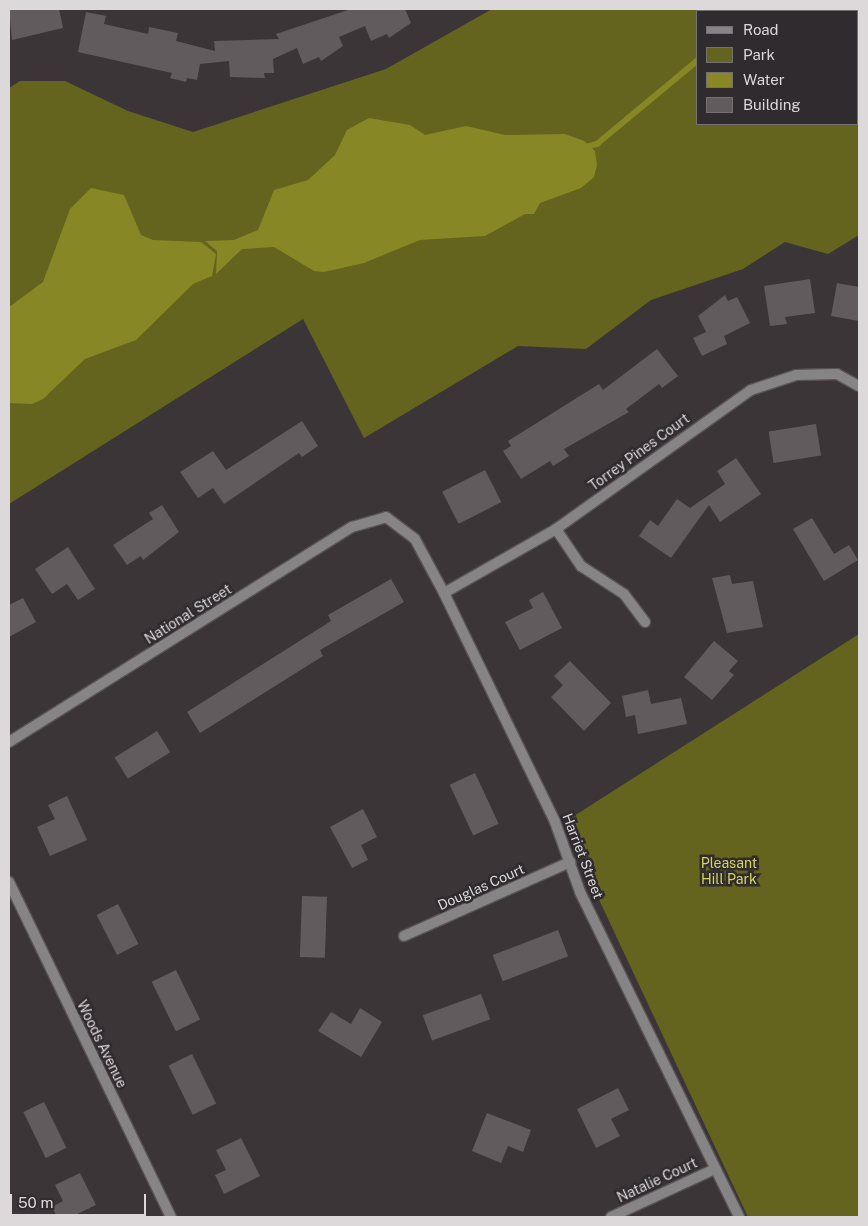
<!DOCTYPE html>
<style>
body{margin:0}
#map{position:relative;width:868px;height:1226px;overflow:hidden;background:#3b3538;font-family:"Public Sans",sans-serif}
div>[style]{position:absolute}
.green>*{inset:0;background:#64641e}
.water>*{inset:0;background:#878725}
.stream>*{height:5.5px;margin:-2.75px;padding:0 2.75px;transform-origin:2.75px;border-radius:2.75px;background:#878725}
.building>*{inset:0;background:#625b5e;transform-origin:0 0}
.roads{filter:drop-shadow(1px 0 #585355) drop-shadow(-1px 0 #585355) drop-shadow(0 1px #585355) drop-shadow(0 -1px #585355)}
.street>*{height:10px;margin:-5px;padding:0 5px;transform-origin:5px;border-radius:5px;background:#878486}
span{translate:-50% -50%;white-space:nowrap;text-align:center;line-height:1.15;-webkit-text-stroke:5px #302b2e;paint-order:stroke}
.street-label{font-size:14px;color:#ddd9db}
.park-label{font-size:14px;color:#d5d659}
.frame{position:absolute;inset:0;border:10px solid #ddd9db;pointer-events:none}
.legend{position:absolute;left:696px;top:10px;width:162px;height:115px;box-sizing:border-box;background:#302b2e;border:1px solid #757173;margin:0;padding:6px 9px;list-style:none;font-size:15px;color:#ddd9db}
.legend li{display:flex;align-items:center;gap:10px;height:25px}
.legend b{width:25px;border:1px solid #757173}
.scale{position:absolute;left:10px;top:1194px;width:136px;height:22px;box-sizing:border-box;border:2px solid #ddd9db;border-top:0;padding-left:6px;font-size:15px;line-height:18px;white-space:nowrap;color:#ddd9db;-webkit-text-stroke:4px #302b2e;paint-order:stroke}
</style>
<div id="map">
<div class="green">
<div style="clip-path:polygon(evenodd,492px 9px,859px 9px,859px 235px,828px 254px,785px 242px,743px 269px,651px 300px,586px 349px,518px 346px,364px 438px,303px 319px,9px 504px,9px 88px,20px 81px,65px 81px,128px 111px,193px 132px,386px 69px,492px 9px,697px 11px,857px 11px,857px 124px,697px 124px,697px 11px)"></div>
<div style="clip-path:polygon(859px 634px,859px 1217px,748px 1217px,563px 823px)"></div>
</div>
<div class="water">
<div style="clip-path:polygon(816px 9px,859px 9px,859px 74px,857px 11px)"></div>
<div style="clip-path:polygon(369px 118px,410px 125px,425px 135px,466px 126px,505px 135px,565px 134px,584px 141px,595px 151px,597px 165px,594px 177px,581px 188px,540px 203px,534px 214px,525px 214px,485px 236px,420px 240px,364px 263px,324px 272px,314px 271px,274px 247px,242px 249px,216px 274px,217px 251px,205px 241px,234px 240px,258px 230px,274px 190px,308px 180px,335px 155px,347px 130px)"></div>
<div style="clip-path:polygon(91px 188px,124px 195px,141px 235px,153px 240px,201px 242px,216px 254px,212px 276px,193px 284px,136px 340px,85px 359px,43px 399px,32px 404px,9px 403px,9px 307px,43px 282px,70px 209px)"></div>
</div>
<div class="stream">
<div style="left:582px;top:148px;width:16px;rotate:-15deg"></div>
<div style="left:597px;top:144px;width:130px;rotate:-39.7deg"></div>
</div>
<div class="building">
<div style="clip-path:polygon(9px 9px,59px 9px,63px 28px,12px 40px)"></div>
<div style="clip-path:polygon(351px 9px,405px 9px,411px 23px,389px 38px,387px 34px,371px 41px,365px 26px,339px 37px,343px 46px,321px 61px,319px 57px,303px 64px,297px 48px,273px 59px,274px 73px,264px 73px,265px 78px,230px 77px,229px 61px,200px 64px,197px 80px,187px 78px,186px 82px,170px 78px,172px 73px,78px 52px,86px 12px,106px 16px,104px 24px,148px 34px,149px 27px,178px 33px,176px 41px,215px 51px,214px 41px,279px 39px,276px 34px)"></div>
<div style="clip-path:polygon(810px 279px,815px 313px,785px 317px,787px 324px,770px 326px,764px 286px)"></div>
<div style="clip-path:polygon(837px 283px,859px 287px,859px 321px,831px 316px)"></div>
<div style="clip-path:polygon(725px 295px,728px 301px,737px 297px,750px 323px,724px 336px,727px 344px,702px 356px,693px 338px,706px 332px,698px 316px)"></div>
<div style="clip-path:polygon(657px 349px,678px 376px,662px 388px,659px 384px,626px 409px,629px 412px,564px 449px,569px 456px,553px 466px,550px 461px,521px 479px,503px 451px,511px 446px,508px 441px,599px 384px,603px 390px)"></div>
<div style="clip-path:polygon(302px 421px,318px 446px,302px 457px,299px 453px,224px 504px,213px 488px,198px 498px,180px 472px,213px 451px,226px 470px)"></div>
<div style="left:816px;top:424px;width:32px;height:48px;rotate:81deg"></div>
<div style="clip-path:polygon(736px 458px,761px 494px,720px 522px,709px 505px,671px 558px,639px 536px,650px 520px,658px 526px,677px 499px,690px 508px,725px 484px,717px 471px)"></div>
<div style="left:485px;top:470px;width:36px;height:48px;rotate:63deg"></div>
<div style="clip-path:polygon(162px 505px,179px 532px,143px 560px,141px 556px,127px 565px,113px 545px,153px 519px,149px 513px)"></div>
<div style="clip-path:polygon(812px 518px,834px 554px,849px 545px,858px 560px,824px 581px,793px 529px)"></div>
<div style="clip-path:polygon(68px 547px,95px 589px,78px 600px,67px 584px,52px 594px,35px 569px)"></div>
<div style="clip-path:polygon(730px 575px,732px 584px,753px 581px,763px 627px,727px 633px,712px 578px)"></div>
<div style="clip-path:polygon(391px 579px,404px 602px,320px 650px,323px 656px,200px 733px,187px 712px,331px 621px,328px 615px)"></div>
<div style="clip-path:polygon(543px 592px,562px 628px,520px 650px,505px 622px,533px 608px,529px 600px)"></div>
<div style="clip-path:polygon(23px 598px,36px 622px,9px 637px,9px 605px)"></div>
<div style="clip-path:polygon(714px 641px,738px 661px,729px 671px,734px 675px,712px 700px,684px 677px)"></div>
<div style="clip-path:polygon(570px 661px,611px 703px,584px 731px,551px 697px,563px 685px,554px 676px)"></div>
<div style="clip-path:polygon(648px 690px,651px 704px,681px 698px,687px 724px,638px 734px,635px 715px,626px 717px,622px 696px)"></div>
<div style="left:157px;top:731px;width:25px;height:50px;rotate:58deg"></div>
<div style="left:475px;top:773px;width:56px;height:28px;rotate:65deg"></div>
<div style="clip-path:polygon(67px 796px,87px 840px,50px 856px,37px 827px,55px 819px,48px 805px)"></div>
<div style="clip-path:polygon(363px 809px,377px 837px,361px 845px,368px 860px,352px 868px,330px 827px)"></div>
<div style="left:302px;top:896px;width:25px;height:61px;rotate:2deg"></div>
<div style="left:118px;top:904px;width:45px;height:24px;rotate:63deg"></div>
<div style="left:558px;top:930px;width:28px;height:70px;rotate:69deg"></div>
<div style="left:176px;top:970px;width:55px;height:27px;rotate:64deg"></div>
<div style="left:481px;top:994px;width:27px;height:62px;rotate:70deg"></div>
<div style="clip-path:polygon(360px 1008px,382px 1022px,361px 1057px,318px 1031px,331px 1012px,351px 1024px)"></div>
<div style="left:192px;top:1054px;width:55px;height:26px;rotate:64deg"></div>
<div style="clip-path:polygon(618px 1088px,629px 1110px,611px 1119px,620px 1136px,596px 1148px,577px 1109px)"></div>
<div style="left:44px;top:1102px;width:51px;height:23px;rotate:64deg"></div>
<div style="clip-path:polygon(487px 1113px,531px 1130px,523px 1152px,508px 1146px,501px 1163px,472px 1151px)"></div>
<div style="clip-path:polygon(241px 1138px,260px 1176px,224px 1194px,215px 1175px,226px 1170px,216px 1150px)"></div>
<div style="clip-path:polygon(80px 1173px,96px 1205px,71px 1217px,57px 1217px,52px 1207px,63px 1201px,55px 1185px)"></div>
</div>
<div class="roads">
<div class="street">
<div style="left:556px;top:529px;width:45px;rotate:56deg"></div>
<div style="left:581px;top:566px;width:51px;rotate:33.1deg"></div>
<div style="left:624px;top:594px;width:35px;rotate:53deg"></div>
<div style="left:444px;top:593px;width:129px;rotate:-29.7deg"></div>
<div style="left:556px;top:529px;width:239px;rotate:-35.5deg"></div>
<div style="left:751px;top:390px;width:47px;rotate:-18.4deg"></div>
<div style="left:796px;top:375px;width:41px;rotate:-1.4deg"></div>
<div style="left:837px;top:374px;width:25px;rotate:29deg"></div>
<div style="left:9px;top:742px;width:405px;rotate:-32.1deg"></div>
<div style="left:352px;top:527px;width:35px;rotate:-16deg"></div>
<div style="left:386px;top:517px;width:36px;rotate:37deg"></div>
<div style="left:415px;top:539px;width:61px;rotate:61.8deg"></div>
<div style="left:444px;top:593px;width:254px;rotate:64.1deg"></div>
<div style="left:555px;top:822px;width:74px;rotate:70.3deg"></div>
<div style="left:580px;top:892px;width:362px;rotate:63.9deg"></div>
<div style="left:9px;top:882px;width:372px;rotate:64.2deg"></div>
<div style="left:404px;top:936px;width:182px;rotate:-24deg"></div>
<div style="left:611px;top:1217px;width:115px;rotate:-24.8deg"></div>
</div>
</div>
<div class="street-label">
<span style="left:639px;top:452px;rotate:-36deg">Torrey Pines Court</span>
<span style="left:188px;top:614px;rotate:-32deg">National Street</span>
<span style="left:583px;top:856px;rotate:69deg">Harriet Street</span>
<span style="left:481px;top:887px;rotate:-24deg">Douglas Court</span>
<span style="left:102px;top:1044px;rotate:64deg">Woods Avenue</span>
<span style="left:657px;top:1180px;rotate:-25deg">Natalie Court</span>
</div>
<div class="park-label">
<span style="left:729px;top:871px">Pleasant<br>Hill Park</span>
</div>
<div class="frame"></div>
<ul class="legend">
<li><b style="height:6px;background:#878486"></b>Road</li>
<li><b style="height:14px;background:#64641e"></b>Park</li>
<li><b style="height:14px;background:#878725"></b>Water</li>
<li><b style="height:14px;background:#625b5e"></b>Building</li>
</ul>
<div class="scale">50 m</div>
</div>
